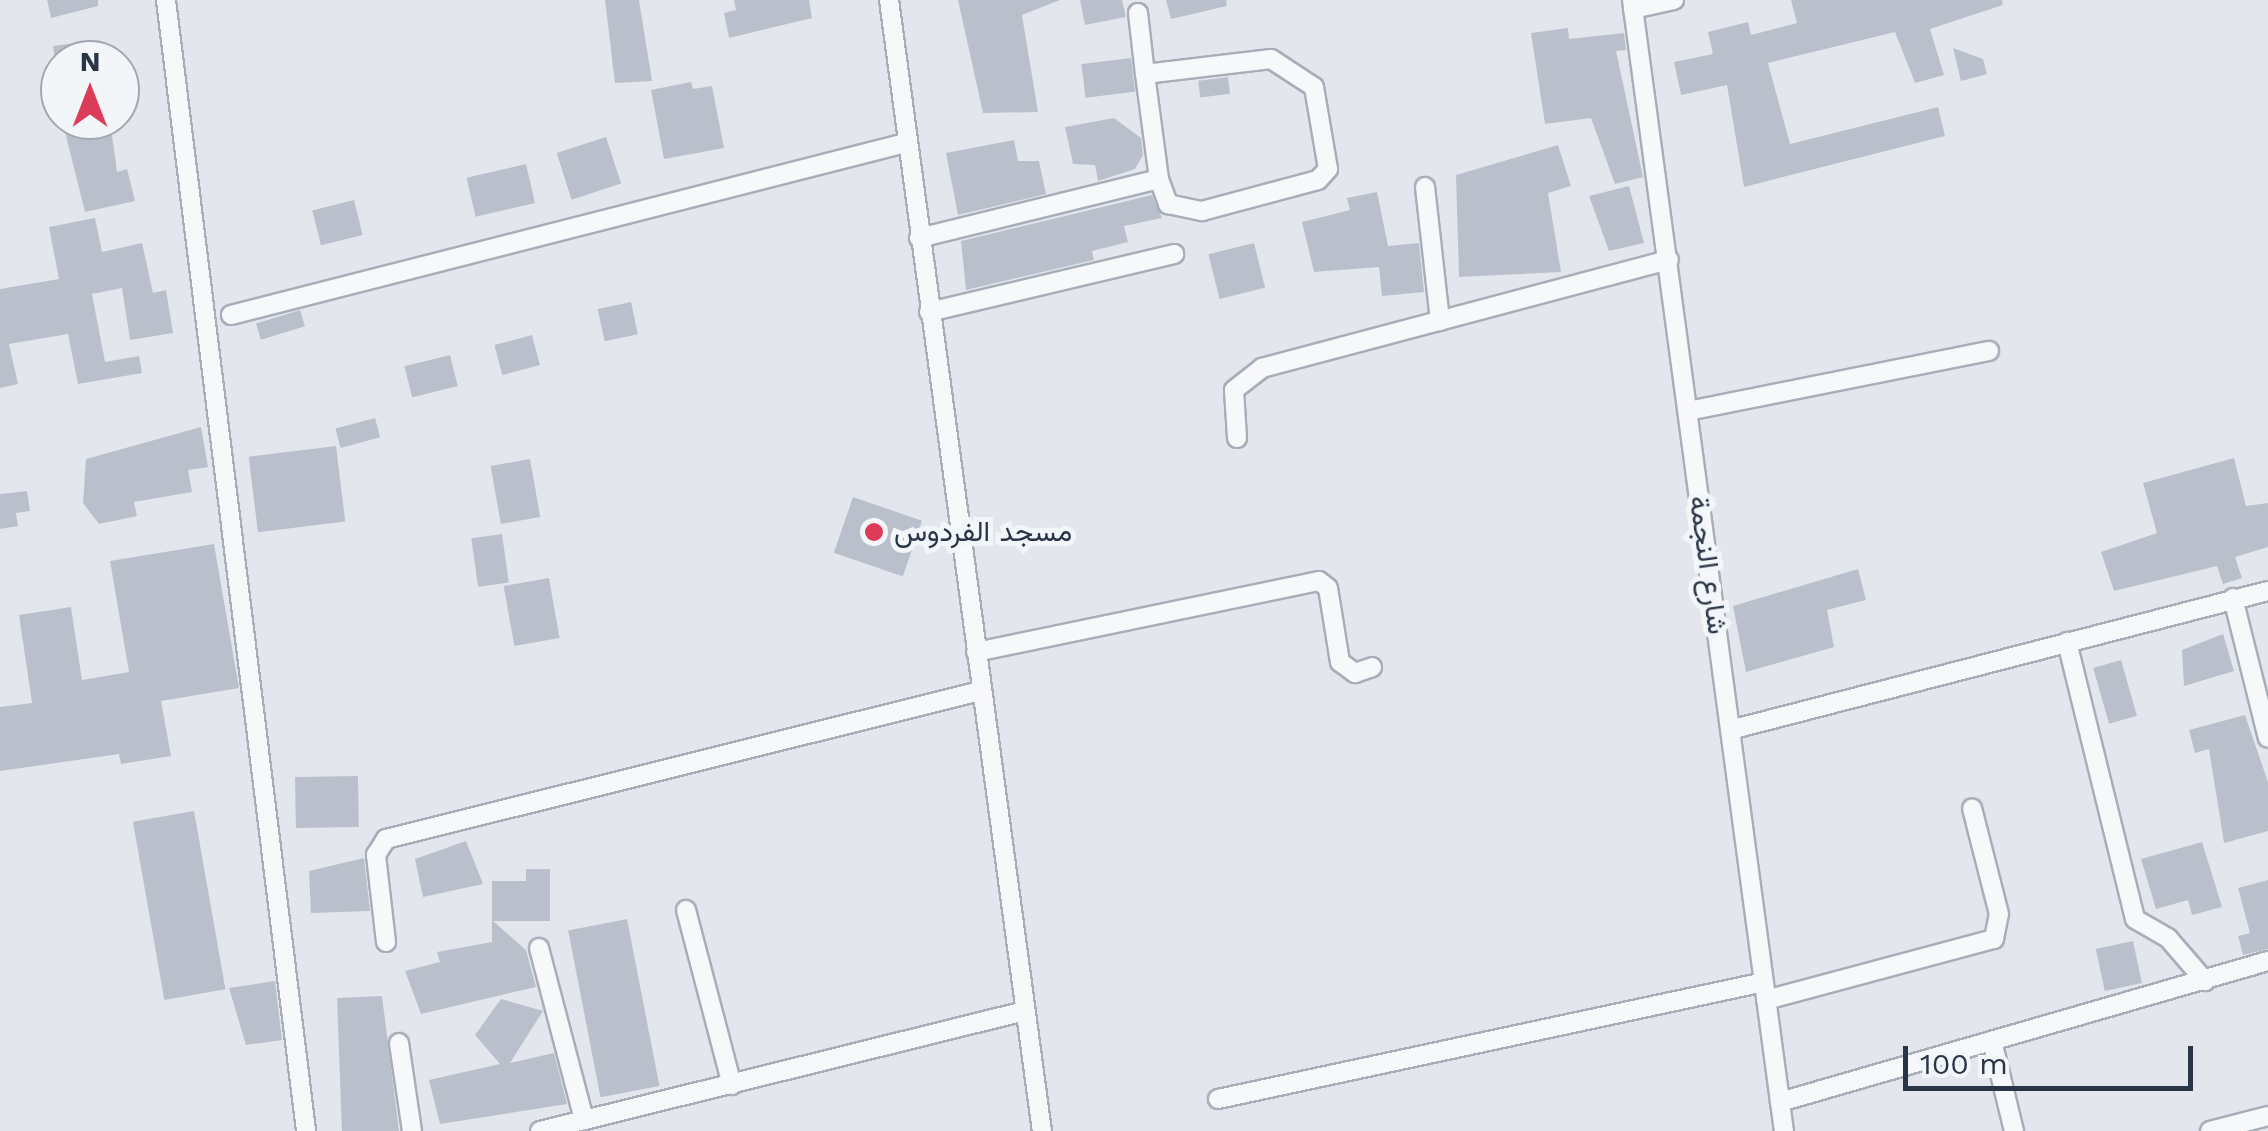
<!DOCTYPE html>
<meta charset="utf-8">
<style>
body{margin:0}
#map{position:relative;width:2268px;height:1131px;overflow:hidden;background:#e3e7ed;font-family:"Work Sans",Vazirmatn,sans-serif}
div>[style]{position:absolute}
.building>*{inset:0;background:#bac0cb;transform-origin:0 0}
.roads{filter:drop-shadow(2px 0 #a7aeb8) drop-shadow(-2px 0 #a7aeb8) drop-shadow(0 2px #a7aeb8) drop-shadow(0 -2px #a7aeb8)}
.street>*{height:18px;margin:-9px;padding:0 9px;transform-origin:9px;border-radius:9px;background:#f7f8fa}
.dots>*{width:28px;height:28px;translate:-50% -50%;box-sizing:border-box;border:5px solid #f3f6f9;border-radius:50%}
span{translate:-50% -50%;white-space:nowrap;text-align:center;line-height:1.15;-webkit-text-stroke:10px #f3f6f9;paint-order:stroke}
.poi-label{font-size:28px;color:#293447}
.left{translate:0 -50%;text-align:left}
.street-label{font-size:28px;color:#293447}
.north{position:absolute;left:40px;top:40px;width:100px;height:100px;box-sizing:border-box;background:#f3f6f9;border:2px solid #a2a8b2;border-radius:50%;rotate:0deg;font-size:28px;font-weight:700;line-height:40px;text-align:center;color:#293447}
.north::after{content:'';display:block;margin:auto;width:35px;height:45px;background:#dd3c58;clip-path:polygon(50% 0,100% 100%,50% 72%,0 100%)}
.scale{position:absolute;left:1903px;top:1046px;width:290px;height:45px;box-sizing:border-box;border:5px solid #293447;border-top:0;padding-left:12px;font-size:30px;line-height:35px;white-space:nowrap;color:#293447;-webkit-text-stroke:8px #f3f6f9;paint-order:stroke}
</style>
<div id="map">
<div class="building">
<div style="clip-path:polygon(47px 0,98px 0,98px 6px,51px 18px)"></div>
<div style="clip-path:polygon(605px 0,639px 0,652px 81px,615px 83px)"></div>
<div style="clip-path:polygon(734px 0,809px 0,812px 18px,729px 38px,724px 13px,736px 10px)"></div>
<div style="clip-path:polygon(958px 0,1060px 0,1022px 15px,1038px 112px,983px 113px)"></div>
<div style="clip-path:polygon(1080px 0,1122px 0,1126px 17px,1085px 25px)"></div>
<div style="clip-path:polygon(1166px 0,1226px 0,1227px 6px,1171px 19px)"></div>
<div style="clip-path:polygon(1791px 0,2002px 0,2003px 5px,1930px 29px,1944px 75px,1915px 83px,1895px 32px,1768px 63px,1790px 144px,1938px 107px,1945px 136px,1744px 187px,1727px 85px,1681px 95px,1674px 62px,1713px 54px,1708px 32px,1748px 22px,1751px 35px,1797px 23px)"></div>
<div style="clip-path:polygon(1568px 28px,1569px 39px,1624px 33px,1626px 50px,1616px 51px,1643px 177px,1615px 184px,1591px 118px,1545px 124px,1531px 33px)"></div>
<div style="clip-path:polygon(100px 40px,102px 60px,55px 60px,53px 46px)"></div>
<div style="clip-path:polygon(1953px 48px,1983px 59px,1987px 74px,1961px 81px)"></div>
<div style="left:1131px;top:58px;width:34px;height:50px;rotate:83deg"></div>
<div style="left:1228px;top:77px;width:17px;height:30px;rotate:83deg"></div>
<div style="clip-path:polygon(691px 82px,693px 89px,712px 86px,724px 148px,664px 159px,651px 90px)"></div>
<div style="clip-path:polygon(1114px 118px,1141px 138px,1143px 155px,1135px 169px,1098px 181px,1095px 165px,1073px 164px,1065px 127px)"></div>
<div style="clip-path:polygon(62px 120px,110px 120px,117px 172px,127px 169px,135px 201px,85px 212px)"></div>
<div style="left:606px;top:137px;width:49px;height:52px;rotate:72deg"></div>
<div style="clip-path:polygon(1014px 140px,1018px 161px,1039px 161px,1046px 194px,958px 215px,946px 153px)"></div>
<div style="clip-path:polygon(1558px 145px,1571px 186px,1548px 193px,1561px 272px,1459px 277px,1456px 175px)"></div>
<div style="left:526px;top:164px;width:40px;height:61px;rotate:77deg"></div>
<div style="clip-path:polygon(1629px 186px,1644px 243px,1609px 251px,1589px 196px)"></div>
<div style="clip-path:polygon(1377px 192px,1388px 246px,1419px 243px,1424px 292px,1382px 296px,1379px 267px,1314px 272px,1302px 222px,1350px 210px,1347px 198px)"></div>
<div style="clip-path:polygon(1152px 195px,1162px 218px,1124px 226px,1128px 242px,1092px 251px,1094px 260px,966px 290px,961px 241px)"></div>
<div style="left:354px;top:200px;width:36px;height:43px;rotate:76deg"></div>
<div style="clip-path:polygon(95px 218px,102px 252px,142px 243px,153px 293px,166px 290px,173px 333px,130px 340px,122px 288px,92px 294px,105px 362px,139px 356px,142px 373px,78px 384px,68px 334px,9px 344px,18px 384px,0 388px,0 289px,59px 279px,49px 227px)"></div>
<div style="left:1254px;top:243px;width:46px;height:47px;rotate:76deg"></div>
<div style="left:631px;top:302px;width:33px;height:34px;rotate:78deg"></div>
<div style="left:300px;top:310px;width:17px;height:46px;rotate:73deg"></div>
<div style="left:532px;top:335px;width:31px;height:39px;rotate:75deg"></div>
<div style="left:450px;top:355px;width:32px;height:47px;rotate:76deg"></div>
<div style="left:375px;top:418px;width:20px;height:41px;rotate:75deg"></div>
<div style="clip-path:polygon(201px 427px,208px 467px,188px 470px,192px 492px,134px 502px,137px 516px,99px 524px,83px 503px,86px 459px)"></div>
<div style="left:336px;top:446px;width:76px;height:88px;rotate:83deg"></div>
<div style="clip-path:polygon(2234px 458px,2246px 506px,2268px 503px,2268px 547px,2235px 557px,2242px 578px,2223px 584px,2217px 566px,2114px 591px,2101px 552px,2157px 533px,2143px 483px)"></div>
<div style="left:530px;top:459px;width:59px;height:40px;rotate:80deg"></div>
<div style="clip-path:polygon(27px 491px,30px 511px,16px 513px,18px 526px,0 529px,0 494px)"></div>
<div style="left:853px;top:497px;width:73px;height:59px;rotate:19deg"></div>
<div style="left:502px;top:534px;width:49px;height:31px;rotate:82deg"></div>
<div style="clip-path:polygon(214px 544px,239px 688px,161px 701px,171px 756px,121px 764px,119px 754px,0 771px,0 707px,32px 703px,19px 615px,71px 607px,82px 680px,129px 672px,110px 561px)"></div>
<div style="clip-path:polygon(1858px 569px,1866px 600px,1827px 610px,1834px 647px,1746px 672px,1733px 606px)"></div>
<div style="left:549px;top:578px;width:61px;height:46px;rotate:80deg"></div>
<div style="clip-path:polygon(2223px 634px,2234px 671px,2184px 686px,2182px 650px)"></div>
<div style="left:2121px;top:660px;width:58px;height:29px;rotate:74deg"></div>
<div style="clip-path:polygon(2245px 715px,2268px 782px,2268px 831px,2224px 843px,2209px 749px,2195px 753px,2189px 730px)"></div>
<div style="left:358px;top:776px;width:51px;height:63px;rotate:89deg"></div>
<div style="left:194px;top:811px;width:181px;height:62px;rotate:80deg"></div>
<div style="clip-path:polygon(466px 841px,483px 884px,423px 897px,415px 859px)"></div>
<div style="clip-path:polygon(2202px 842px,2222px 907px,2192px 915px,2188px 900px,2156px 909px,2141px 859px)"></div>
<div style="clip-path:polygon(364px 858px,370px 911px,311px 913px,309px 871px)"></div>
<div style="clip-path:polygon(526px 869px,550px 869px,550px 921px,493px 921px,526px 950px,536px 987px,421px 1014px,405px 971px,440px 962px,437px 952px,492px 942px,492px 881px,526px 881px)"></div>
<div style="clip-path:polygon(2268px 880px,2268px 949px,2243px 955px,2238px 936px,2250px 933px,2238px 888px)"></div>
<div style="left:627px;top:919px;width:170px;height:60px;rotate:79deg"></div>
<div style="left:2133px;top:941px;width:43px;height:38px;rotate:78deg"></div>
<div style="clip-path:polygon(275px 981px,282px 1040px,246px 1045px,229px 988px)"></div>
<div style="clip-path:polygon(382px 996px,399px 1131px,342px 1131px,337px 998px)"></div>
<div style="clip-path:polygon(501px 999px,543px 1011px,510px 1063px,554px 1053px,567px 1104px,440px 1124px,429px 1080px,500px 1064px,475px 1035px)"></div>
</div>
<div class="roads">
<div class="street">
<div style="left:166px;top:0;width:1140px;rotate:82.94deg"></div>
<div style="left:889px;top:0;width:1141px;rotate:82.3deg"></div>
<div style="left:1632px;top:0;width:1141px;rotate:82.35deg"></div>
<div style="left:1633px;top:9px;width:42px;rotate:-12.4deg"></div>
<div style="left:1138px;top:13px;width:61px;rotate:83.5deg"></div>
<div style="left:1145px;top:74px;width:106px;rotate:82.4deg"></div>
<div style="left:1159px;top:179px;width:27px;rotate:70deg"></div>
<div style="left:1168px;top:204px;width:35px;rotate:12deg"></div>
<div style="left:1202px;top:211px;width:120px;rotate:-15deg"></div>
<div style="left:1318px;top:180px;width:15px;rotate:-48deg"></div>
<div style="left:1328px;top:169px;width:83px;rotate:-99.7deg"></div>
<div style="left:1314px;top:87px;width:51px;rotate:-146.9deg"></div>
<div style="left:1271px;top:59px;width:127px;rotate:173.2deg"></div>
<div style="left:1425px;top:187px;width:135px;rotate:83.6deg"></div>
<div style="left:919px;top:238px;width:247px;rotate:-13.8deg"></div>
<div style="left:929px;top:312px;width:252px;rotate:-13.3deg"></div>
<div style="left:231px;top:315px;width:697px;rotate:-14.3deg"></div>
<div style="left:1688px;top:411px;width:307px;rotate:-11.3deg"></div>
<div style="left:1237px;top:438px;width:48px;rotate:-93.6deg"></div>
<div style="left:1234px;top:390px;width:36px;rotate:-38deg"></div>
<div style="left:1262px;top:368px;width:421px;rotate:-14.9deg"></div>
<div style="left:2233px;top:598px;width:144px;rotate:76deg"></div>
<div style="left:2067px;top:642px;width:285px;rotate:76.2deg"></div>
<div style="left:2135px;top:919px;width:38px;rotate:30deg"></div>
<div style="left:2168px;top:938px;width:57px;rotate:49.3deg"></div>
<div style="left:976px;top:652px;width:350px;rotate:-11.7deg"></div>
<div style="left:1319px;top:581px;width:11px;rotate:38deg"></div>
<div style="left:1328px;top:588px;width:75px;rotate:80.8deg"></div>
<div style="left:1340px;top:662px;width:19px;rotate:36deg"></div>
<div style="left:1355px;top:673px;width:18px;rotate:-19deg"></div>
<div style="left:1730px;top:730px;width:556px;rotate:-14.49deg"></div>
<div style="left:686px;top:910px;width:181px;rotate:75.3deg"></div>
<div style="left:386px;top:942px;width:88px;rotate:-96.6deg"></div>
<div style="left:376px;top:855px;width:19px;rotate:-58deg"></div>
<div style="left:386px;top:839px;width:612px;rotate:-13.99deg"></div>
<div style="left:539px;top:948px;width:178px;rotate:75.3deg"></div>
<div style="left:1766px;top:1000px;width:236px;rotate:-15deg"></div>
<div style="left:1994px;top:939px;width:25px;rotate:-79deg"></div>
<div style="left:1999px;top:914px;width:109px;rotate:-104.3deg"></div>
<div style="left:399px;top:1043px;width:89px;rotate:81.6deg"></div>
<div style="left:1993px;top:1045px;width:89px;rotate:76.3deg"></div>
<div style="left:1218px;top:1099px;width:558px;rotate:-12.09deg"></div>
<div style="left:1780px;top:1102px;width:508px;rotate:-16.12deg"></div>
<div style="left:540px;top:1131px;width:499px;rotate:-13.9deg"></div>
<div style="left:2210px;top:1131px;width:60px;rotate:-14.5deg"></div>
</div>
</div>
<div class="dots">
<div style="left:874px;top:532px;background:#dd3c58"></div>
</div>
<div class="poi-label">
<span class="left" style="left:894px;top:532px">مسجد الفردوس</span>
</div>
<div class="street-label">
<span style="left:1708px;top:565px;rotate:82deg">شارع النجمة</span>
</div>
<div class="north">N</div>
<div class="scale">100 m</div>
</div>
